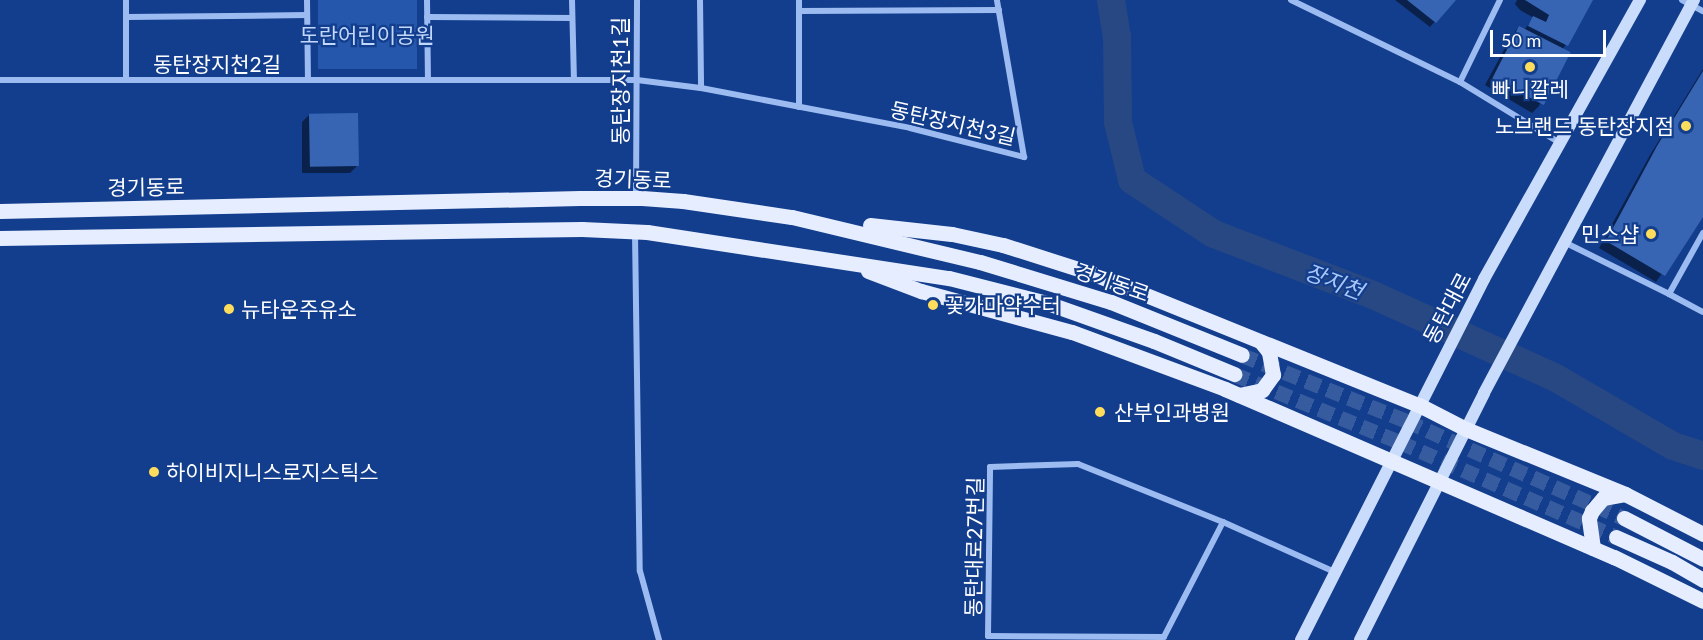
<!DOCTYPE html>
<meta charset="utf-8">
<style>
body{margin:0}
#map{position:relative;width:1703px;height:640px;overflow:hidden;background:#133e8d;font-family:Lato,"Noto Sans KR",sans-serif}
div>[style]{position:absolute}
.green>*{inset:0;background:#2557ac;transform-origin:0 0}
.shadow>*{inset:0;background:#0007}
.river>*{height:28px;margin:-14px;padding:0 14px;transform-origin:14px;border-radius:14px;background:#284883}
.building>*{inset:0;background:#3765b4;transform-origin:0 0}
.primary-tunnel>*{height:15px;margin-top:-7.5px;transform-origin:0;background:repeating-linear-gradient(90deg,#365b9e 0 15px,transparent 0 23px)}
.minor>*{height:6px;margin:-3px;padding:0 3px;transform-origin:3px;border-radius:3px;background:#9cbbf1}
.secondary>*{height:12px;margin:-6px;padding:0 6px;transform-origin:6px;border-radius:6px;background:#cadcfb}
.primary>*{height:15px;margin:-7.5px;padding:0 7.5px;transform-origin:7.5px;border-radius:7.5px;background:#e6edff}
.dots>*{width:16px;height:16px;translate:-50% -50%;box-sizing:border-box;border:3px solid #133e8d;border-radius:50%}
span{translate:-50% -50%;white-space:nowrap;text-align:center;line-height:1.15;-webkit-text-stroke:4.5px #133e8d;paint-order:stroke}
.park-label{font-size:21px;color:#c2d8fc}
.street-label{font-size:21px;color:#fff}
.poi-label{font-size:21px;color:#fff}
.right{translate:-100% -50%;text-align:right}
.left{translate:0 -50%;text-align:left}
.water-label{font-size:22px;color:#a8c6f8;font-style:italic}
.scale{position:absolute;left:1490px;top:30px;width:116px;height:27px;box-sizing:border-box;border:3px solid #fff;border-top:0;padding-left:8px;font-size:18px;line-height:21px;white-space:nowrap;color:#fff;-webkit-text-stroke:4px #133e8d;paint-order:stroke}
</style>
<div id="map">
<div class="green">
<div style="left:318px;top:0;width:99px;height:69px"></div>
</div>
<div class="shadow">
<div style="clip-path:polygon(1395px 0,1454px 0,1430px 27px)"></div>
<div style="clip-path:polygon(1517px 0,1592px 0,1563px 49px,1539px 106px,1532px 113px,1485px 85px,1512px 35px,1519px 27px,1524px 30px,1534px 18px,1520px 10px,1515px 4px)"></div>
<div style="clip-path:polygon(1703px 69px,1703px 214px,1656px 282px,1599px 248px,1650px 155px)"></div>
<div style="clip-path:polygon(309px 115px,357px 166px,350px 173px,302px 173px,302px 122px)"></div>
</div>
<div class="river">
<div style="left:1111px;top:0;width:36px;rotate:81deg"></div>
<div style="left:1117px;top:36px;width:86px;rotate:89.3deg"></div>
<div style="left:1118px;top:122px;width:60px;rotate:76.4deg"></div>
<div style="left:1132px;top:180px;width:98px;rotate:33.4deg"></div>
<div style="left:1214px;top:234px;width:170px;rotate:21deg"></div>
<div style="left:1373px;top:295px;width:201px;rotate:24.4deg"></div>
<div style="left:1556px;top:378px;width:135px;rotate:30.2deg"></div>
<div style="left:1673px;top:446px;width:32px;rotate:18deg"></div>
</div>
<div class="building">
<div style="clip-path:polygon(1407px 0,1456px 0,1436px 23px)"></div>
<div style="clip-path:polygon(1525px 0,1593px 0,1568px 46px,1528px 26px,1533px 16px,1546px 22px,1549px 15px)"></div>
<div style="left:1519px;top:26px;width:58px;height:59px;rotate:27deg"></div>
<div style="clip-path:polygon(1703px 71px,1703px 217px,1665px 276px,1606px 241px,1657px 146px)"></div>
<div style="left:358px;top:113px;width:53px;height:49px;rotate:89deg"></div>
</div>
<div class="primary-tunnel">
<div style="left:1242px;top:355px;width:178px;rotate:21.8deg"></div>
<div style="left:1407px;top:421px;width:238px;rotate:24.1deg"></div>
<div style="left:1234px;top:374px;width:179px;rotate:22.3deg"></div>
<div style="left:1400px;top:442px;width:236px;rotate:23.7deg"></div>
</div>
<div class="minor">
<div style="left:126px;top:0;width:80px;rotate:90deg"></div>
<div style="left:307px;top:0;width:80px;rotate:89.3deg"></div>
<div style="left:427px;top:0;width:80px;rotate:89.3deg"></div>
<div style="left:572px;top:0;width:80px;rotate:88.6deg"></div>
<div style="left:700px;top:0;width:88px;rotate:89.3deg"></div>
<div style="left:799px;top:0;width:107px;rotate:90deg"></div>
<div style="left:1291px;top:0;width:188px;rotate:25.9deg"></div>
<div style="left:1460px;top:82px;width:117px;rotate:31.4deg"></div>
<div style="left:1682px;top:0;width:24px;rotate:28deg"></div>
<div style="left:799px;top:11px;width:200px;rotate:-0.3deg"></div>
<div style="left:126px;top:17px;width:181px;rotate:-0.6deg"></div>
<div style="left:427px;top:17px;width:145px;rotate:0.4deg"></div>
<div style="left:0;top:80px;width:637px"></div>
<div style="left:637px;top:80px;width:64px;rotate:7.1deg"></div>
<div style="left:701px;top:88px;width:213px;rotate:10.8deg"></div>
<div style="left:910px;top:128px;width:118px;rotate:14.3deg"></div>
<div style="left:1024px;top:157px;width:159px;rotate:-99.8deg"></div>
<div style="left:1460px;top:82px;width:91px;rotate:-64deg"></div>
<div style="left:636px;top:197px;width:197px;rotate:-89.7deg"></div>
<div style="left:635px;top:233px;width:338px;rotate:89.2deg"></div>
<div style="left:640px;top:571px;width:72px;rotate:74.6deg"></div>
<div style="left:1566px;top:243px;width:115px;rotate:26.3deg"></div>
<div style="left:1669px;top:294px;width:70px;rotate:-60.9deg"></div>
<div style="left:1669px;top:294px;width:38px;rotate:28deg"></div>
<div style="left:1223px;top:522px;width:129px;rotate:117.2deg"></div>
<div style="left:1164px;top:637px;width:176px;rotate:-179.7deg"></div>
<div style="left:988px;top:636px;width:169px;rotate:-89.3deg"></div>
<div style="left:990px;top:467px;width:88px;rotate:-2deg"></div>
<div style="left:1078px;top:464px;width:156px;rotate:21.8deg"></div>
<div style="left:1223px;top:522px;width:123px;rotate:24.1deg"></div>
</div>
<div class="secondary">
<div style="left:1301px;top:640px;width:405px;rotate:-63.1deg"></div>
<div style="left:1484px;top:279px;width:320px;rotate:-60.8deg"></div>
<div style="left:1360px;top:640px;width:276px;rotate:-63.3deg"></div>
<div style="left:1484px;top:393px;width:446px;rotate:-61.9deg"></div>
</div>
<div class="primary">
<div style="left:0;top:211px;width:580px;rotate:-1.28deg"></div>
<div style="left:580px;top:198px;width:62px"></div>
<div style="left:642px;top:198px;width:41px;rotate:4.2deg"></div>
<div style="left:683px;top:201px;width:110px;rotate:8.4deg"></div>
<div style="left:792px;top:217px;width:193px;rotate:13.5deg"></div>
<div style="left:980px;top:262px;width:137px;rotate:17deg"></div>
<div style="left:1111px;top:302px;width:141px;rotate:22deg"></div>
<div style="left:870px;top:225px;width:82px;rotate:6.3deg"></div>
<div style="left:952px;top:234px;width:52px;rotate:12.2deg"></div>
<div style="left:1003px;top:245px;width:96px;rotate:17.7deg"></div>
<div style="left:1094px;top:274px;width:350px;rotate:22deg"></div>
<div style="left:1419px;top:405px;width:53px;rotate:27.1deg"></div>
<div style="left:1466px;top:429px;width:172px;rotate:22.2deg"></div>
<div style="left:1625px;top:494px;width:88px;rotate:27.1deg"></div>
<div style="left:0;top:238px;width:582px;rotate:-0.89deg"></div>
<div style="left:582px;top:229px;width:65px;rotate:2.6deg"></div>
<div style="left:647px;top:232px;width:305px;rotate:8.7deg"></div>
<div style="left:949px;top:278px;width:104px;rotate:14.4deg"></div>
<div style="left:1050px;top:304px;width:110px;rotate:19.6deg"></div>
<div style="left:1154px;top:341px;width:87px;rotate:22.4deg"></div>
<div style="left:868px;top:271px;width:57px;rotate:20.7deg"></div>
<div style="left:921px;top:291px;width:156px;rotate:15.2deg"></div>
<div style="left:1072px;top:332px;width:163px;rotate:20.4deg"></div>
<div style="left:1225px;top:389px;width:424px;rotate:23.4deg"></div>
<div style="left:1614px;top:557px;width:99px;rotate:26.3deg"></div>
<div style="left:1239px;top:395px;width:24px;rotate:-12deg"></div>
<div style="left:1262px;top:390px;width:19px;rotate:-54deg"></div>
<div style="left:1273px;top:375px;width:23px;rotate:-100deg"></div>
<div style="left:1269px;top:352px;width:13px;rotate:-129deg"></div>
<div style="left:1624px;top:518px;width:89px;rotate:27.4deg"></div>
<div style="left:1616px;top:537px;width:61px;rotate:24.1deg"></div>
<div style="left:1672px;top:562px;width:36px;rotate:30deg"></div>
<div style="left:1593px;top:548px;width:30px;rotate:-98deg"></div>
<div style="left:1589px;top:518px;width:8px;rotate:-67deg"></div>
<div style="left:1592px;top:511px;width:17px;rotate:-50deg"></div>
<div style="left:1603px;top:498px;width:22px;rotate:-10deg"></div>
</div>
<div class="dots">
<div style="left:1530px;top:67px;background:#ffdd5c"></div>
<div style="left:1686px;top:126px;background:#ffdd5c"></div>
<div style="left:1651px;top:234px;background:#ffdd5c"></div>
<div style="left:933px;top:305px;background:#ffdd5c"></div>
<div style="left:229px;top:309px;background:#ffdd5c"></div>
<div style="left:1100px;top:412px;background:#ffdd5c"></div>
<div style="left:154px;top:472px;background:#ffdd5c"></div>
</div>
<div class="park-label">
<span style="left:367px;top:35px">도란어린이공원</span>
</div>
<div class="street-label">
<span style="left:217px;top:64px">동탄장지천2길</span>
<span style="left:620px;top:81px;rotate:-90deg">동탄장지천1길</span>
<span style="left:953px;top:123px;rotate:13deg">동탄장지천3길</span>
<span style="left:633px;top:179px;rotate:2deg">경기동로</span>
<span style="left:146px;top:187px;rotate:-1deg">경기동로</span>
<span style="left:1112px;top:282px;rotate:19deg">경기동로</span>
<span style="left:1447px;top:308px;rotate:-62deg">동탄대로</span>
<span style="left:974px;top:547px;rotate:-89deg">동탄대로27번길</span>
</div>
<div class="poi-label">
<span style="left:1530px;top:89px">빠니깔레</span>
<span class="right" style="left:1674px;top:126px">노브랜드 동탄장지점</span>
<span class="right" style="left:1639px;top:234px">민스샵</span>
<span class="left" style="left:945px;top:305px">꽃가마약수터</span>
<span class="left" style="left:241px;top:309px">뉴타운주유소</span>
<span class="left" style="left:1114px;top:412px">산부인과병원</span>
<span class="left" style="left:166px;top:472px">하이비지니스로지스틱스</span>
</div>
<div class="water-label">
<span style="left:1334px;top:281px;rotate:21deg">장지천</span>
</div>
<div class="scale">50 m</div>
</div>
